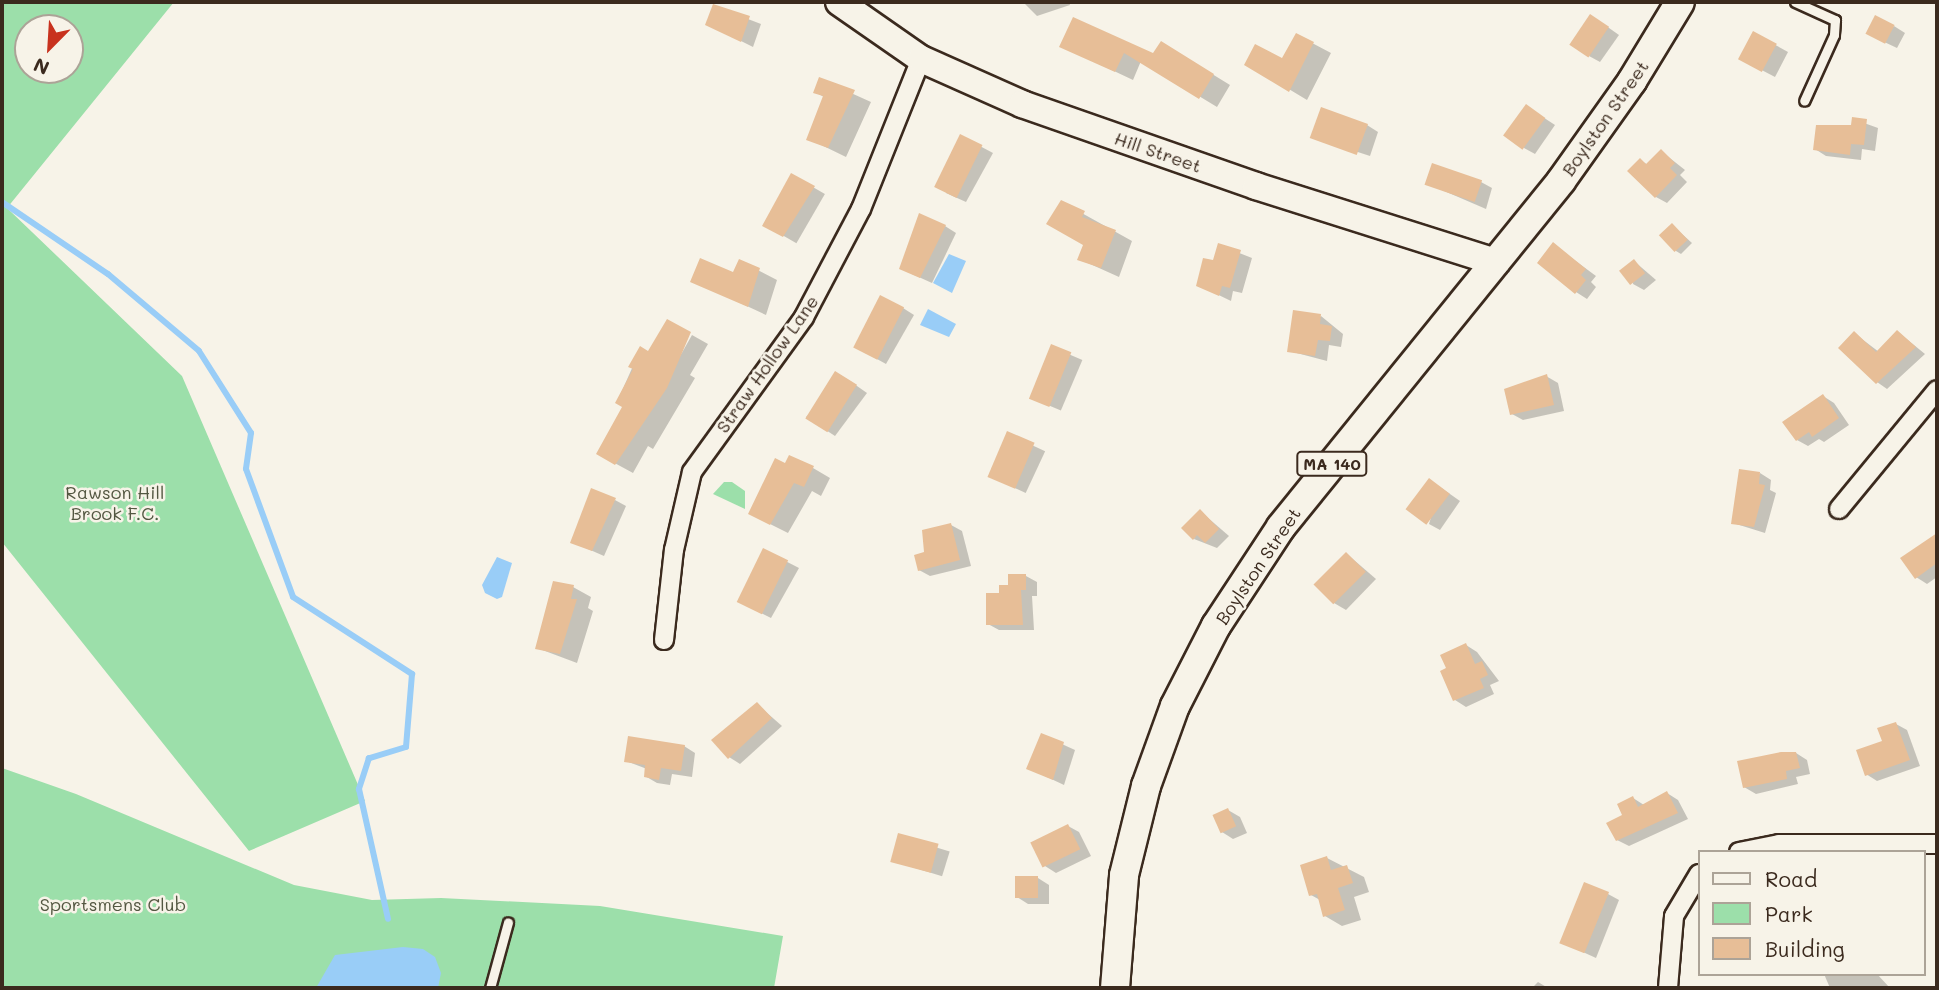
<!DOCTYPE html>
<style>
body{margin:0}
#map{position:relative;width:1939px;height:990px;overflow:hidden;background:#f7f3e8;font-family:Mali,sans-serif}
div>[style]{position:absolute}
.green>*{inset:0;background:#9cdfaa}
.water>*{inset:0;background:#99cdf7}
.shadow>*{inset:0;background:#0003;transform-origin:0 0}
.stream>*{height:6px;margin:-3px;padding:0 3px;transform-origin:3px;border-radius:3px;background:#99cdf7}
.building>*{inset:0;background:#e7be97;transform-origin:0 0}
.roads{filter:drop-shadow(2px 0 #3b2a1e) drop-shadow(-2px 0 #3b2a1e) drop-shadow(0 2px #3b2a1e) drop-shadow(0 -2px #3b2a1e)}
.lane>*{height:9px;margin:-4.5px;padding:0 4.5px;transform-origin:4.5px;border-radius:4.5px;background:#f7f3e8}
.street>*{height:18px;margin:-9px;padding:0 9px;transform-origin:9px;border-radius:9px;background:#f7f3e8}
.secondary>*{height:26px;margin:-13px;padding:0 13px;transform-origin:13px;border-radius:13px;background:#f7f3e8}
.primary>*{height:28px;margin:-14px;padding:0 14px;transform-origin:14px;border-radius:14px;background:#f7f3e8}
span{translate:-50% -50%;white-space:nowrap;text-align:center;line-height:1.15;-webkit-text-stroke:5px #f7f3e8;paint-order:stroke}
.shield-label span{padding:2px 5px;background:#f7f3e8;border:2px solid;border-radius:5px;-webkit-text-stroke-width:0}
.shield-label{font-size:16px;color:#3b2a1e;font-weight:700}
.street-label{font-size:18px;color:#3b2a1e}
.park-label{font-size:18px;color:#535741}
.frame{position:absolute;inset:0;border:4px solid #3b2a1e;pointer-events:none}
.legend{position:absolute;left:1698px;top:850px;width:228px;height:126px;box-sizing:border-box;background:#f7f3e8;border:2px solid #aca397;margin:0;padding:9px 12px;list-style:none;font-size:21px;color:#3b2a1e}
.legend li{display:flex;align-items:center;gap:14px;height:35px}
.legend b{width:35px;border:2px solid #aca397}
.north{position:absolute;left:14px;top:14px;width:70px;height:70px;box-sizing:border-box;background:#f7f3e8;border:2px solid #aca397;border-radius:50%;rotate:204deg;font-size:19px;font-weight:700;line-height:28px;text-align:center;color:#3b2a1e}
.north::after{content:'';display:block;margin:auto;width:24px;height:32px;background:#c8321e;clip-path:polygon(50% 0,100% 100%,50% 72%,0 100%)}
</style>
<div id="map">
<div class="green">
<div style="clip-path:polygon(evenodd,2px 2px,174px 2px,7px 208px,182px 376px,365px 801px,249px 851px,2px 542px,2px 2px,28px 28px,70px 28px,70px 70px,28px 70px,28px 28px)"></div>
<div style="clip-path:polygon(724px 482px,732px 482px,745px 491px,745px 509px,713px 494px)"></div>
<div style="clip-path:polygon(2px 768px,76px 794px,294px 885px,372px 900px,441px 898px,600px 906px,783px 936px,774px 988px,2px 988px)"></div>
</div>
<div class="water">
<div style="clip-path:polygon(949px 254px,966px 261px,952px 293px,933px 283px)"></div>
<div style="clip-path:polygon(928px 309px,956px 324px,949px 337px,920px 325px)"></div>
<div style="clip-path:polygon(497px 557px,512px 563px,502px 597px,497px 599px,485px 593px,482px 585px)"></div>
<div style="clip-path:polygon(403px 947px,423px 949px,435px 957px,441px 973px,438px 988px,316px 988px,335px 955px)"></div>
</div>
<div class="shadow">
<div style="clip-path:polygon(1023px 2px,1069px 2px,1070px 5px,1037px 16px)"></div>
<div style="clip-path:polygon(714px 6px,761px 24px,753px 47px,719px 30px)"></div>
<div style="clip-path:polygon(1602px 23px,1619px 35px,1600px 62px,1589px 56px)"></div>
<div style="clip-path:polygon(1894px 26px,1905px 33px,1897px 48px,1880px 40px)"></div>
<div style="clip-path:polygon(1754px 33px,1788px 52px,1775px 77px,1752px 65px)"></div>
<div style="clip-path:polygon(1297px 35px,1331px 53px,1307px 100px,1247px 64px,1283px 60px)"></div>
<div style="clip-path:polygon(1061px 46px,1154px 55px,1178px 53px,1230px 85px,1217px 107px,1141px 61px,1133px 80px)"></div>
<div style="clip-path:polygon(820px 79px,871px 102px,846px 157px,809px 139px,824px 97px,815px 92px)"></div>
<div style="clip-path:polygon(1526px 106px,1555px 125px,1535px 154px,1524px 148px)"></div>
<div style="clip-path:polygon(1853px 119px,1878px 128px,1875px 151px,1862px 149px,1861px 160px,1826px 156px,1815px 149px,1852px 127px)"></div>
<div style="clip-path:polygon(1367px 125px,1378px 132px,1370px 156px,1312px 137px)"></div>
<div style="clip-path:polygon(961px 136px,993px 153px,966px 202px,946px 193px)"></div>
<div style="clip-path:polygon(1661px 151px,1685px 170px,1680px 175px,1687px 182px,1667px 203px,1656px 197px,1640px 160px,1648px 165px)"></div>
<div style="left:792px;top:175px;width:38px;height:57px;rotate:30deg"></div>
<div style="clip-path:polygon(1481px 182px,1492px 188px,1486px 209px,1428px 184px)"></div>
<div style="clip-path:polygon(1062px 202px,1132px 241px,1119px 277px,1079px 259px,1085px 244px)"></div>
<div style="clip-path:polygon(1672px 225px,1692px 243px,1681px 254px,1676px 251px)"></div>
<div style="clip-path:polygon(945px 226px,956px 233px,932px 283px,912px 274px)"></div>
<div style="clip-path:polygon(1219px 245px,1252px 258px,1242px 293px,1233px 291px,1231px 301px,1198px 285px,1214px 263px)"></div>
<div style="clip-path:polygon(1554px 245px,1596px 276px,1591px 282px,1596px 287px,1587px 299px,1576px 292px)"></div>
<div style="clip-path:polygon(740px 261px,777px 280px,766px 315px,693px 281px,734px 274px)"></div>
<div style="clip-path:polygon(1634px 261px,1656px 280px,1644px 290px,1633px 284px)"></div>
<div style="clip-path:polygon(903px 308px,914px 315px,886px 364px,866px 353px)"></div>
<div style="clip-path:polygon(1321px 316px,1343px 334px,1341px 347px,1329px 345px,1327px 361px,1289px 351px)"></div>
<div style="clip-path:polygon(1898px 332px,1925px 354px,1887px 389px,1877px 382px,1854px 333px,1879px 352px)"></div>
<div style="clip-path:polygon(692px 335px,708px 344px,690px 375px,695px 378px,653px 449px,648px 446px,633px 473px,598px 454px,624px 406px,617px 402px,641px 348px,671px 372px)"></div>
<div style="left:1052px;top:347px;width:33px;height:55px;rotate:23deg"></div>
<div style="clip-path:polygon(1546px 376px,1558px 383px,1564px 411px,1523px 420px,1512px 414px)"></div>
<div style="clip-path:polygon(847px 379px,867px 393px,835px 436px,806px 417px)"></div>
<div style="clip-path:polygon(1823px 396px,1834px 403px,1849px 425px,1824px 442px,1819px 439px,1808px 446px,1797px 440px)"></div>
<div style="left:1008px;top:434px;width:41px;height:46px;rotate:25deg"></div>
<div style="clip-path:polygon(786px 466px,813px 468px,830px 478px,821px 496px,812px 491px,788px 533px,768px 523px)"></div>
<div style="clip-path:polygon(1760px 473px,1771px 480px,1770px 490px,1776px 493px,1765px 533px,1733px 523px)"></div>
<div style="clip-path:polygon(1440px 487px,1460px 501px,1440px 530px,1429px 524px)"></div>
<div style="clip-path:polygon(615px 500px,626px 506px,604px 556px,572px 542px)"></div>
<div style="clip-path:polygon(1200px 511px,1229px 536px,1217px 548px,1194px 539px)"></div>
<div style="clip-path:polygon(951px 525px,962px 531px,971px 566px,930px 576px,919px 570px,926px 554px)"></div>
<div style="clip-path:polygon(1937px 535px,1937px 577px,1927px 584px,1916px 577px,1903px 559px)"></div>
<div style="clip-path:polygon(764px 550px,799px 568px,771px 618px,751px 608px)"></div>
<div style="clip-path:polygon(1347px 554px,1376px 579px,1346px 610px,1334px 603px)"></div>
<div style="clip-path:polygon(1026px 576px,1037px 582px,1037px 596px,1032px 596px,1034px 630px,999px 630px,988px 624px,1000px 595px)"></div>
<div style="clip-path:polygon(573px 587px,591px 597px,588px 608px,593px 611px,577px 663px,537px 648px)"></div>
<div style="clip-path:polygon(1466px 645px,1477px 652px,1499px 681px,1490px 685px,1494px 694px,1466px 707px,1455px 700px,1448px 669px)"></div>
<div style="clip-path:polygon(757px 704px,782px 726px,740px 764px,729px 757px)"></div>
<div style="clip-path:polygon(1896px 724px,1907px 730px,1920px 766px,1877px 781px,1866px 774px)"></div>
<div style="clip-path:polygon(1042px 735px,1075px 750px,1064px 785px,1028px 768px)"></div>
<div style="clip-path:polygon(684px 746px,695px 753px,692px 777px,672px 774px,670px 785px,657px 783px,645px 776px,647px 769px,626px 761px)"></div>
<div style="clip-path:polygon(1796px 753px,1807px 760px,1810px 774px,1796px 777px,1798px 784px,1756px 794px,1744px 787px)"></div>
<div style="clip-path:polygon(1667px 793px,1678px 800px,1688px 819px,1629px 846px,1617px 840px,1633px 798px,1644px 805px)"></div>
<div style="clip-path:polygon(1228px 810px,1240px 817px,1247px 833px,1233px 839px,1222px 832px)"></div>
<div style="clip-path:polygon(1068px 826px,1079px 832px,1091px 856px,1056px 873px,1045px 866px)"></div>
<div style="left:899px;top:836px;width:53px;height:26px;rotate:17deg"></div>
<div style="clip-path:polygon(1327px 858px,1364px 877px,1369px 892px,1354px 897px,1361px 920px,1342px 926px,1325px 916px,1320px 900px,1311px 895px)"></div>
<div style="clip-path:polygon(1038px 878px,1049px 885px,1049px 904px,1028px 904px,1017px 897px)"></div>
<div style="clip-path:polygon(1608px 894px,1619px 900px,1596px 958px,1574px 948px)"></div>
<div style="clip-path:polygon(1824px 974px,1877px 974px,1890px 988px,1830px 988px)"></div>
<div style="clip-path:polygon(1538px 982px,1548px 988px,1532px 988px)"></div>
</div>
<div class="stream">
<div style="left:2px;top:202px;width:128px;rotate:34.2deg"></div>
<div style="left:108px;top:274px;width:119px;rotate:40.2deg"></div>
<div style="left:199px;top:351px;width:97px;rotate:57.6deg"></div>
<div style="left:251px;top:433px;width:36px;rotate:98deg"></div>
<div style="left:246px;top:469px;width:136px;rotate:69.8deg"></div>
<div style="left:293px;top:597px;width:142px;rotate:32.9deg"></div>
<div style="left:412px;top:674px;width:73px;rotate:94.7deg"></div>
<div style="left:406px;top:747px;width:39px;rotate:163deg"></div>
<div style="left:369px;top:758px;width:33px;rotate:108deg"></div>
<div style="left:359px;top:789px;width:133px;rotate:77.4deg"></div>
</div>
<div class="building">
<div style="clip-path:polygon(713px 4px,750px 16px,741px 42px,705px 25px)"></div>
<div style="left:1590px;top:14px;width:23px;height:37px;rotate:34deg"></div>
<div style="left:1875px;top:15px;width:22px;height:21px;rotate:27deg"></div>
<div style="clip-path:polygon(1073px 17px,1153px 53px,1161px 41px,1214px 74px,1199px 99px,1124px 53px,1115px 72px,1059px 47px)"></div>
<div style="left:1753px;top:31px;width:27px;height:32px;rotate:28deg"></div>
<div style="clip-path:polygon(1296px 33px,1314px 42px,1289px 92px,1244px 65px,1255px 44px,1282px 58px)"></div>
<div style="clip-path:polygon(819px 77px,855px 90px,828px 148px,806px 140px,823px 96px,813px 93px)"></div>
<div style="left:1526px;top:104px;width:24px;height:39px;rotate:36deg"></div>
<div style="left:1321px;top:107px;width:50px;height:33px;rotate:20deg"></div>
<div style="clip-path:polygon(1852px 117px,1867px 119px,1864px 145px,1851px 144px,1850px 155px,1813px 150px,1816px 125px,1851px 125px)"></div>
<div style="left:960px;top:134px;width:25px;height:59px;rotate:26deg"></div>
<div style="clip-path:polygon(1661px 149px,1675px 163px,1670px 168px,1677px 175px,1655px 198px,1627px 171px,1640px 158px,1646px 164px)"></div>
<div style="left:1432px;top:163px;width:53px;height:23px;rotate:19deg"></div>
<div style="clip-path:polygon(791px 173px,815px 186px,783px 237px,762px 226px)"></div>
<div style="clip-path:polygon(1061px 200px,1085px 211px,1082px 217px,1116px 230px,1101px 268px,1077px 260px,1083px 245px,1046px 224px)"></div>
<div style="clip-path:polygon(919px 213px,946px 225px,920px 278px,899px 269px)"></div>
<div style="left:1672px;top:223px;width:23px;height:18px;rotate:47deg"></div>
<div style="clip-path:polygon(1553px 242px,1586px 269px,1581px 275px,1586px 280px,1575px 294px,1537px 263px)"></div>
<div style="clip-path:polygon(1218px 243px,1241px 250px,1230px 288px,1222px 286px,1219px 296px,1196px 286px,1203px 258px,1213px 260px)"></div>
<div style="clip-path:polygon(700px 258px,733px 272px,739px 259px,760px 268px,748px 307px,690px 282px)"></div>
<div style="left:1634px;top:259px;width:18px;height:19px;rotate:52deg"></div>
<div style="left:880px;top:295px;width:27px;height:59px;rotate:27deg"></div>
<div style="clip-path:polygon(1293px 310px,1321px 314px,1320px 324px,1332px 326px,1330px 341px,1318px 340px,1315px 356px,1287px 352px)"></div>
<div style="clip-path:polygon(667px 319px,691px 332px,667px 388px,615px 465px,596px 454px,622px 407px,615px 403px,633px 369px,628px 367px,640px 346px,648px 351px)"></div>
<div style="clip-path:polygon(1897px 330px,1916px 347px,1876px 384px,1838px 348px,1854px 331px,1876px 352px)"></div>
<div style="left:1051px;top:344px;width:22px;height:59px;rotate:22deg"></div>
<div style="left:835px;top:371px;width:26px;height:56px;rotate:32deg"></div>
<div style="clip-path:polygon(1547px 374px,1554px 405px,1510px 415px,1504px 389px)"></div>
<div style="clip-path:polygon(1823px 394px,1839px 418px,1812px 437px,1809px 432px,1796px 441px,1782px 422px)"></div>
<div style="left:1007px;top:431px;width:30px;height:50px;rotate:23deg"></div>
<div style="clip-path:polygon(789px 455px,814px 466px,804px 487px,794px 483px,770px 525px,748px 514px,775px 458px,785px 463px)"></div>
<div style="clip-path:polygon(1739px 469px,1760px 472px,1759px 484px,1765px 485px,1754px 527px,1731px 524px)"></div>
<div style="left:1429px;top:478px;width:26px;height:39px;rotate:37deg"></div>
<div style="clip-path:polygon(591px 488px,616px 498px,592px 551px,570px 543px)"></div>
<div style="clip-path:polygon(1200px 509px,1219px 529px,1205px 543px,1197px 535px,1193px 540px,1181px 528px)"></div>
<div style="clip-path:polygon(951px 523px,960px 560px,918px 571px,914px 555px,924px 552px,922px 530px)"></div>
<div style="clip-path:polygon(1937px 533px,1937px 563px,1915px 579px,1900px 558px)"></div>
<div style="left:763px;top:548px;width:28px;height:60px;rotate:26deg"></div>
<div style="left:1346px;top:552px;width:28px;height:46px;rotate:45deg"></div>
<div style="clip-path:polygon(1008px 574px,1026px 574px,1026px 590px,1021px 590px,1023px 625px,986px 625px,986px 593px,999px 593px,999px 585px,1008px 585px)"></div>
<div style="clip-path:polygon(553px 581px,574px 585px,571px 599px,577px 599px,560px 654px,535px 649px)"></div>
<div style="clip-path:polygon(1466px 643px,1475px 664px,1482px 661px,1488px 675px,1480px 679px,1484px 688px,1453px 701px,1440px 671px,1446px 668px,1440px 655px)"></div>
<div style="clip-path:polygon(757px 702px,772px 718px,728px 759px,711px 740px)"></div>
<div style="clip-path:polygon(1896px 722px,1910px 760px,1865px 776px,1856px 750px,1882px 741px,1877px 728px)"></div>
<div style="clip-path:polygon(1041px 733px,1064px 742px,1053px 780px,1026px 769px)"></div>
<div style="clip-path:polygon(628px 736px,685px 745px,681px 771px,661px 768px,659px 780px,644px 777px,645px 765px,624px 762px)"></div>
<div style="clip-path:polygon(1781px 752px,1796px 752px,1800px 768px,1786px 771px,1787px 779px,1743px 788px,1737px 761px)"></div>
<div style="clip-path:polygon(1667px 791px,1678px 813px,1616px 841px,1606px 823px,1622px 815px,1617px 804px,1633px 796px,1638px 807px)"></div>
<div style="left:1228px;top:808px;width:20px;height:17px;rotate:66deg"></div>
<div style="left:1068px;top:824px;width:28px;height:42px;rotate:64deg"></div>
<div style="left:898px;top:833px;width:42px;height:30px;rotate:15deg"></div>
<div style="clip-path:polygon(1327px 856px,1331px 870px,1347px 865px,1353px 883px,1338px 888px,1345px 910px,1323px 917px,1317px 894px,1309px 896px,1300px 865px)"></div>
<div style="left:1015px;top:876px;width:23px;height:22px"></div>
<div style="left:1584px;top:882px;width:27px;height:66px;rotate:22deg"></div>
</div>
<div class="roads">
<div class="lane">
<div style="left:1795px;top:2px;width:44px;rotate:24.2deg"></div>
<div style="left:1835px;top:20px;width:15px;rotate:94deg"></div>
<div style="left:1834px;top:35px;width:72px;rotate:114.4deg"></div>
<div style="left:490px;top:988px;width:68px;rotate:-74.7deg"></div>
</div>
<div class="street">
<div style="left:1839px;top:509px;width:154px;rotate:-50.5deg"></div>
<div style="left:664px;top:640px;width:91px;rotate:-83.7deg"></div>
<div style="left:674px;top:550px;width:80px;rotate:-77deg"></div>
<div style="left:692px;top:472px;width:191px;rotate:-54.1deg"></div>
<div style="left:804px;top:317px;width:122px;rotate:-62.2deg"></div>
<div style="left:861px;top:209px;width:162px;rotate:-68.2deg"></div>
<div style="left:1739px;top:852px;width:41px;rotate:-11.3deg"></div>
<div style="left:1779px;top:844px;width:158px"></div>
<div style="left:1668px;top:988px;width:72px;rotate:-85.2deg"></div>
<div style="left:1674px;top:916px;width:49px;rotate:-59.2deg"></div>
</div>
<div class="secondary">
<div style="left:839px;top:2px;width:100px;rotate:34.8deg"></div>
<div style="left:921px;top:59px;width:111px;rotate:24deg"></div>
<div style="left:1022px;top:104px;width:248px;rotate:19.3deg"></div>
<div style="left:1256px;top:186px;width:252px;rotate:17.6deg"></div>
</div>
<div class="primary">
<div style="left:1115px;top:988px;width:113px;rotate:-85.4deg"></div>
<div style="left:1124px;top:875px;width:92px;rotate:-76.1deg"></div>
<div style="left:1146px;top:786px;width:85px;rotate:-70.1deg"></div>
<div style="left:1175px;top:706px;width:90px;rotate:-62.9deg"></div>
<div style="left:1216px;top:626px;width:118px;rotate:-56.7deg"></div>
<div style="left:1281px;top:527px;width:445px;rotate:-51deg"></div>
<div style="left:1561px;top:181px;width:123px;rotate:-54.6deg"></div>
<div style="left:1632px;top:81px;width:92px;rotate:-58.7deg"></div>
</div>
</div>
<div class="shield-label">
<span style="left:1332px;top:464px">MA 140</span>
</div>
<div class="street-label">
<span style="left:1605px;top:118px;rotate:-55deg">Boylston Street</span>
<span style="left:1158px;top:152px;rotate:19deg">Hill Street</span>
<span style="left:767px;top:364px;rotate:-55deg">Straw Hollow Lane</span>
<span style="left:1258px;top:566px;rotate:-56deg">Boylston Street</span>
</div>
<div class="park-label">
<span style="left:115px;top:503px">Rawson Hill<br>Brook F.C.</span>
<span style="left:113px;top:904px">Sportsmens Club</span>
</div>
<div class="frame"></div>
<ul class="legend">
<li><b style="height:9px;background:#f7f3e8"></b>Road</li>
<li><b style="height:19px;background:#9cdfaa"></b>Park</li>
<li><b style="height:19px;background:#e7be97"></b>Building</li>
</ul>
<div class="north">N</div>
</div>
